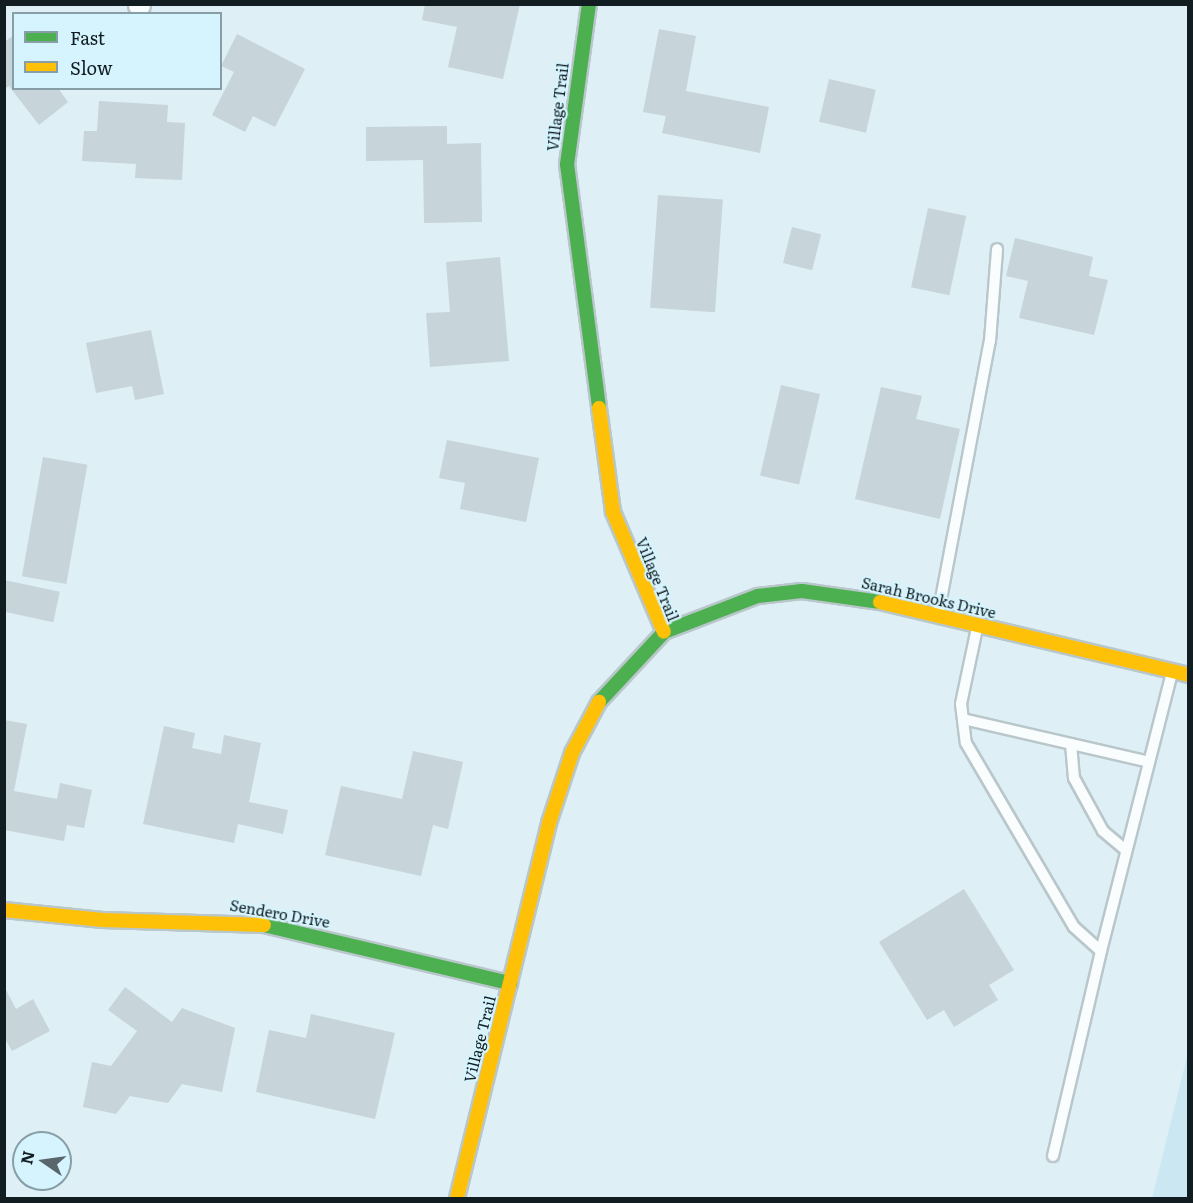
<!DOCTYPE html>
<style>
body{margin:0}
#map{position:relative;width:1193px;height:1203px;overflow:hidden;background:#deeff5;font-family:Literata,serif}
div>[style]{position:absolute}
.built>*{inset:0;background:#cbe8f2}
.building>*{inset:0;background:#c7d4d9;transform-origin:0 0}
.roads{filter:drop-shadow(2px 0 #b9c7cb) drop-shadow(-2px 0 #b9c7cb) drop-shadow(0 2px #b9c7cb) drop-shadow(0 -2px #b9c7cb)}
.lane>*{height:10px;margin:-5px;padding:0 5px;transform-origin:5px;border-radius:5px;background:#fafdfe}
.street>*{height:21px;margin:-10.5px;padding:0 10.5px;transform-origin:10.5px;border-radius:10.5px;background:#fafdfe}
.fast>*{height:14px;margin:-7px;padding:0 7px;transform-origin:7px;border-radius:7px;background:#4caf50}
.slow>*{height:14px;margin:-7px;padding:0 7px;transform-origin:7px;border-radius:7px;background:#ffc107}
span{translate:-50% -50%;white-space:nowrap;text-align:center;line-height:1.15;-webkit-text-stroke:4.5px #d5f4fe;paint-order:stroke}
.street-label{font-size:15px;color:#121d21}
.frame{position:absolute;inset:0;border:6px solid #121d21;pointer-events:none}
.legend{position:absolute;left:12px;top:12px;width:210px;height:78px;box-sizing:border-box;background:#d5f4fe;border:2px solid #879ea6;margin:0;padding:8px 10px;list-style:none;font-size:18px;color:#121d21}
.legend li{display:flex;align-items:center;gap:12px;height:30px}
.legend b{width:30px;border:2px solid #879ea6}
.north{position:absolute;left:12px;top:1131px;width:60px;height:60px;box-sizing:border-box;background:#d5f4fe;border:2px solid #879ea6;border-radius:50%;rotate:283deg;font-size:16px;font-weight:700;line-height:24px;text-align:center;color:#121d21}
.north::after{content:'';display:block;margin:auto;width:21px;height:27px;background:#59666b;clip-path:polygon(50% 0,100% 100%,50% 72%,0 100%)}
</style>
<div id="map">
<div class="built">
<div style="clip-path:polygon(1188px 1053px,1188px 1198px,1152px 1198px)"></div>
</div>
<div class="building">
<div style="clip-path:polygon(425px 4px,520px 4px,503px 79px,448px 67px,457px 27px,422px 20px)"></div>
<div style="clip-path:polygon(659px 29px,696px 36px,686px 91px,769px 107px,760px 153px,662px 133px,666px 116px,643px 112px)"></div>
<div style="clip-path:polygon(237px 34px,305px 69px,275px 127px,253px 116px,245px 132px,212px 115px,234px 72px,221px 66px)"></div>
<div style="clip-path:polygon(14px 35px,14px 88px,58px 88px,68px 102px,39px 125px,9px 86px,4px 89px,4px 42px)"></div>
<div style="left:829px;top:79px;width:48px;height:44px;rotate:13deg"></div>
<div style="clip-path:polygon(99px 101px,168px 105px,167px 122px,185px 123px,182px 180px,135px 178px,136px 164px,82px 161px,84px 131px,97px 131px)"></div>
<div style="clip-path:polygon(447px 126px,447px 144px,481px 143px,482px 222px,424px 223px,423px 160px,366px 161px,366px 127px)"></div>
<div style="left:658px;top:195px;width:65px;height:113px;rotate:4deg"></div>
<div style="left:928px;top:208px;width:39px;height:81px;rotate:12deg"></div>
<div style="left:792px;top:227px;width:30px;height:37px;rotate:14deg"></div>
<div style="clip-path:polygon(1015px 238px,1093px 257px,1089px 276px,1108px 280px,1094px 335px,1019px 318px,1028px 281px,1006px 276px)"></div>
<div style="clip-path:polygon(500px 257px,509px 361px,430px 367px,426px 313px,450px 312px,446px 262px)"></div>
<div style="clip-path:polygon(151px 330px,164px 394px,135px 400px,132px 386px,96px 393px,86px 343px)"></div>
<div style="left:781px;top:385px;width:40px;height:93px;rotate:13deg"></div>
<div style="clip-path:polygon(881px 387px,922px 396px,916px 419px,960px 429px,940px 519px,855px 499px)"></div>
<div style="clip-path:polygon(447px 440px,539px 458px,526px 522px,460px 509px,465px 483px,439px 478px)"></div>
<div style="left:43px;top:457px;width:45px;height:121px;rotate:10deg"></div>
<div style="left:4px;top:580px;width:57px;height:31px;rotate:12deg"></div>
<div style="clip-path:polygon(4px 720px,27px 724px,14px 791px,57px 799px,60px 783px,92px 790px,84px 828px,67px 825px,64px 841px,4px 830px)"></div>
<div style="clip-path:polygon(164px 726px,195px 733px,192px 748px,221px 754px,224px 735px,261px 743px,249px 802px,288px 810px,283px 834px,238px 824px,234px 843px,143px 824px)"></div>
<div style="clip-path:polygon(413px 751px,463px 762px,448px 829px,433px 825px,421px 876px,325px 855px,341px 786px,402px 799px)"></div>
<div style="clip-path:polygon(964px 889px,1014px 970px,989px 985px,998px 1000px,954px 1027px,944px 1010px,927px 1020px,879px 942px)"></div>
<div style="clip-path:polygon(4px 986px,16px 1009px,33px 999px,50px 1031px,12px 1051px,4px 1037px)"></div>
<div style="clip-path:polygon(125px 987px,172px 1022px,182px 1008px,235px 1028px,222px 1092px,182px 1084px,168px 1103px,130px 1096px,116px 1114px,83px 1107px,92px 1062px,111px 1066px,137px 1031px,108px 1010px)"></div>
<div style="clip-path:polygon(311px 1014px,395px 1033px,375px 1119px,256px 1092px,269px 1030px,306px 1038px)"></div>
</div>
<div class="roads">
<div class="lane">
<div style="left:938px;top:615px;width:279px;rotate:-79.3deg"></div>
<div style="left:990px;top:341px;width:92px;rotate:-85.6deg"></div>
<div style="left:977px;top:628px;width:78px;rotate:101.9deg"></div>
<div style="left:961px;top:704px;width:39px;rotate:83deg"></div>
<div style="left:966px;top:743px;width:213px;rotate:59.6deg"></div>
<div style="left:1074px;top:927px;width:36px;rotate:42deg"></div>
<div style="left:1101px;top:951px;width:288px;rotate:-75.7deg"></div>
<div style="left:963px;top:719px;width:191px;rotate:13deg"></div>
<div style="left:1071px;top:744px;width:34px;rotate:85deg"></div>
<div style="left:1074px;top:778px;width:60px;rotate:61.3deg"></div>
<div style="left:1103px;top:831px;width:30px;rotate:40deg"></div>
<div style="left:1053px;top:1156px;width:211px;rotate:-76.8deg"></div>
</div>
<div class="street">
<div style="left:139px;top:5px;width:1px;rotate:-90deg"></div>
</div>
<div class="fast">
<div style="left:589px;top:4px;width:162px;rotate:97.8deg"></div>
<div style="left:567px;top:164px;width:246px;rotate:82.5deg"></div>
<div style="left:599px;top:702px;width:96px;rotate:-47.1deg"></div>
<div style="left:664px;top:632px;width:101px;rotate:-21deg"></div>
<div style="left:758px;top:596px;width:44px;rotate:-6.5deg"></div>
<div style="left:802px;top:591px;width:79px;rotate:8deg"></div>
<div style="left:264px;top:925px;width:253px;rotate:13.3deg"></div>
</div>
<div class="slow">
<div style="left:599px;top:408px;width:105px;rotate:82.3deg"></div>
<div style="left:613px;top:512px;width:130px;rotate:67deg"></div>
<div style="left:880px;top:602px;width:317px;rotate:13.3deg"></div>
<div style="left:4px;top:910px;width:99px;rotate:5.8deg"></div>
<div style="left:102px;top:920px;width:162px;rotate:1.8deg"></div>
<div style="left:457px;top:1198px;width:386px;rotate:-76.2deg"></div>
<div style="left:549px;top:823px;width:74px;rotate:-71.8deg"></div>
<div style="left:572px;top:753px;width:58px;rotate:-62.1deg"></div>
</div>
</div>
<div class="street-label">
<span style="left:557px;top:107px;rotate:-83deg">Village Trail</span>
<span style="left:658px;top:579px;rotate:68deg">Village Trail</span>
<span style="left:929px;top:597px;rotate:13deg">Sarah Brooks Drive</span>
<span style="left:280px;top:913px;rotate:10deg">Sendero Drive</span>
<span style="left:479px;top:1039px;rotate:-76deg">Village Trail</span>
</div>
<div class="frame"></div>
<ul class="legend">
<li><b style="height:8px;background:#4caf50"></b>Fast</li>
<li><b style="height:8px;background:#ffc107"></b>Slow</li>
</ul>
<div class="north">N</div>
</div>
